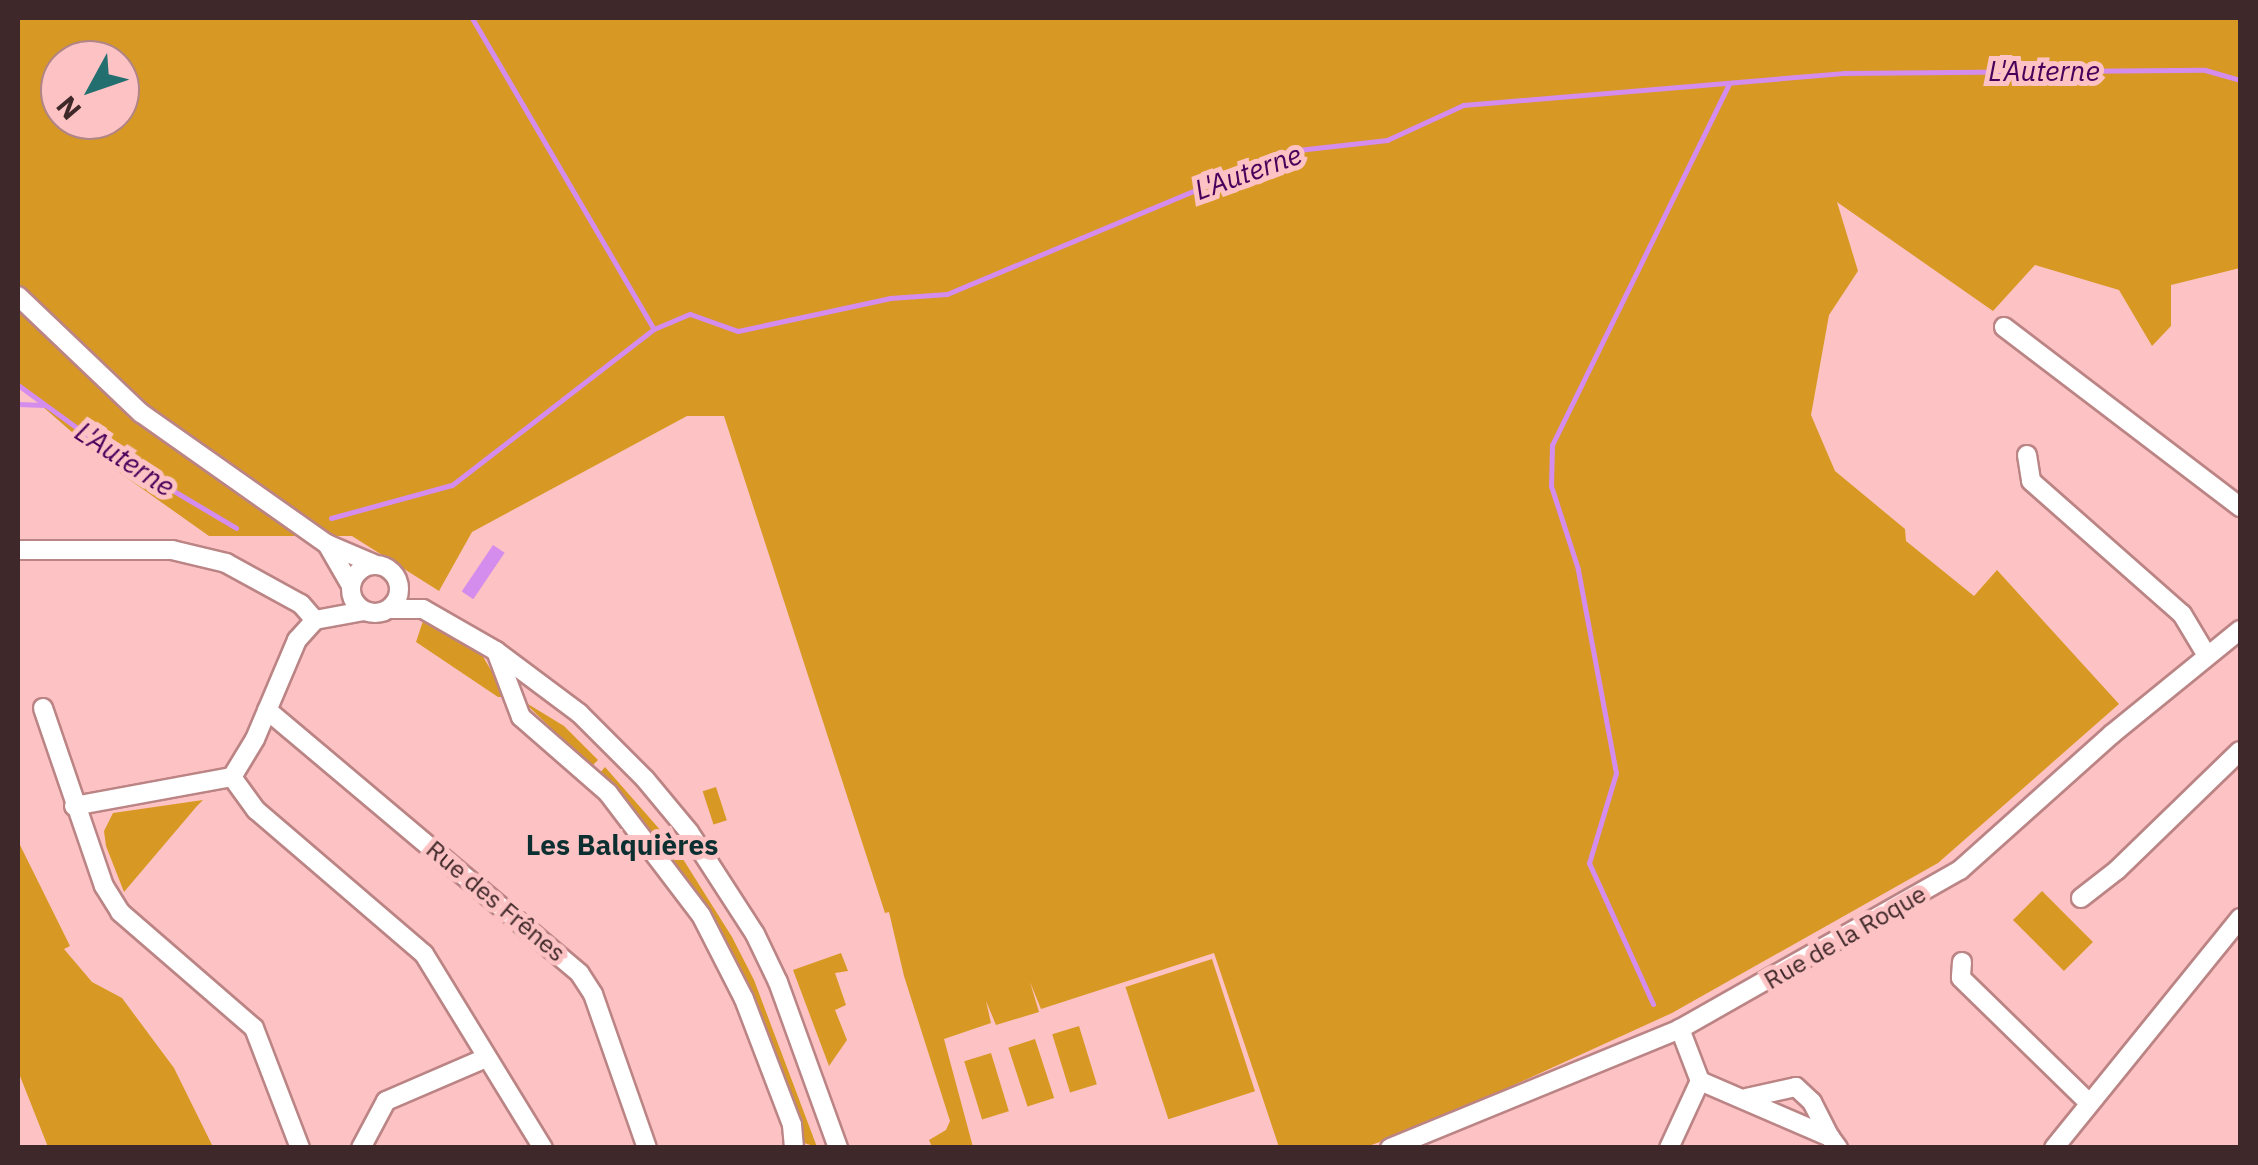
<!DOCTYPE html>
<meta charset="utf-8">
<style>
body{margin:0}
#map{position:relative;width:2258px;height:1165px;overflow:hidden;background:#fdc2c3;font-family:"IBM Plex Sans",sans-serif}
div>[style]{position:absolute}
.green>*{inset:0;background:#d79923;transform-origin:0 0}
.water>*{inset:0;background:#d48dec;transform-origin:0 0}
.stream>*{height:5px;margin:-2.5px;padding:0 2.5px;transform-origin:2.5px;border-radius:2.5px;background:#d48dec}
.roads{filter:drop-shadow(2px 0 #bb8485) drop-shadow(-2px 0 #bb8485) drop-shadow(0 2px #bb8485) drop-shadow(0 -2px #bb8485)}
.minor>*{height:18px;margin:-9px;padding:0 9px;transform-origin:9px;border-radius:9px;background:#fff}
.minor>.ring{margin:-9px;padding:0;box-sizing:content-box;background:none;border:18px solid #fff;border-radius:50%}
span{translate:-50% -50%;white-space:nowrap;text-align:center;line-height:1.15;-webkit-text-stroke:10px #fdc2c3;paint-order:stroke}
.street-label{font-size:25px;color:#3f2829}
.water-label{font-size:28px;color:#48005b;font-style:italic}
.neighbourhood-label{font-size:28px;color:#0c3031;font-weight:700}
.frame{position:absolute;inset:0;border:20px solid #3f2829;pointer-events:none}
.north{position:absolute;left:40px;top:40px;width:100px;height:100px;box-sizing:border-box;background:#fdc2c3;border:2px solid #b18485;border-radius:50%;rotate:230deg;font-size:28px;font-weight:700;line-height:40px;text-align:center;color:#3f2829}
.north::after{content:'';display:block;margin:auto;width:35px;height:45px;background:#236f70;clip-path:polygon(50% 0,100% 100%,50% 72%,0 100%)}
</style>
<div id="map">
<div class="green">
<div style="clip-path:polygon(evenodd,18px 18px,2240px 18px,2240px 268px,2171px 285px,2171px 326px,2152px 346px,2119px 290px,2035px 265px,1993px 311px,1837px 202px,1858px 271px,1829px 315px,1811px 415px,1835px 471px,1905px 529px,1906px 541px,1974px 596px,1997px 570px,2119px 704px,1938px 863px,1672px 1013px,1426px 1125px,1366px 1147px,1279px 1147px,1214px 953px,1041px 1009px,1030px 982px,1039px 1012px,996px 1025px,986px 1001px,991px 1023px,944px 1039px,973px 1147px,932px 1147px,929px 1140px,946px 1130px,950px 1121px,904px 976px,889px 912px,885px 913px,724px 416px,687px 416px,472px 532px,439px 591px,352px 536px,209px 536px,113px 468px,18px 385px,18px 18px,60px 60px,120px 60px,120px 120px,60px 120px,60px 60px)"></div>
<div style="clip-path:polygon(423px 621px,448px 630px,482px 655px,507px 697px,498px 697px,416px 642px)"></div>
<div style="clip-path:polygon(523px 701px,564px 726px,598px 760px,591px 767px)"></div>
<div style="clip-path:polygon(605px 767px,676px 848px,732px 937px,754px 980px,817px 1147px,804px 1143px,773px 1051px,724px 941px,658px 840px,598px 775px)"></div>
<div style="left:716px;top:787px;width:35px;height:14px;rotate:72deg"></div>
<div style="clip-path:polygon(203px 800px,197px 806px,124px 892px,106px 846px,104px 831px,113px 813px)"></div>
<div style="clip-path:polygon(18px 841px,70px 946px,64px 949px,92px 982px,122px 998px,174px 1068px,213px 1147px,48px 1147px,18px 1071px)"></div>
<div style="left:2042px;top:891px;width:72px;height:41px;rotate:45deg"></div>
<div style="clip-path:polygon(841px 953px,848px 971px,835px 973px,846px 1005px,835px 1010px,847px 1040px,829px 1066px,793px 970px)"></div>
<div style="left:1212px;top:959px;width:139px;height:91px;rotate:72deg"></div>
<div style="left:1079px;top:1026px;width:61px;height:28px;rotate:73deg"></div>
<div style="left:1035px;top:1039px;width:62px;height:28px;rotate:72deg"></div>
<div style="left:991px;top:1053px;width:61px;height:28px;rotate:73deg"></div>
</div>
<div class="water">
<div style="left:493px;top:545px;width:14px;height:56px;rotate:34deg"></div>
</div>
<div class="stream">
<div style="left:472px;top:18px;width:360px;rotate:59.7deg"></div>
<div style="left:18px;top:385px;width:126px;rotate:36deg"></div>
<div style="left:120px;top:459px;width:135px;rotate:30.7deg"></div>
<div style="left:18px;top:404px;width:26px;rotate:2deg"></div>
<div style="left:331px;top:518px;width:125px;rotate:-15.3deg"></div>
<div style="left:452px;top:485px;width:255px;rotate:-37.7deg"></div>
<div style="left:654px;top:329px;width:39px;rotate:-23deg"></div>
<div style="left:690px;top:314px;width:51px;rotate:19.5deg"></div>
<div style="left:738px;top:331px;width:156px;rotate:-12.2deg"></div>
<div style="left:890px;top:298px;width:57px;rotate:-4deg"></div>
<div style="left:947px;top:294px;width:371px;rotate:-22.7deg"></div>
<div style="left:1289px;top:151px;width:99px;rotate:-6.4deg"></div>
<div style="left:1387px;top:140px;width:84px;rotate:-24.7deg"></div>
<div style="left:1463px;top:105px;width:381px;rotate:-4.8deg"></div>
<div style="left:1843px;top:73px;width:362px;rotate:-0.5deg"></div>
<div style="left:2205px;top:70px;width:36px;rotate:16deg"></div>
<div style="left:1653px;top:1004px;width:155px;rotate:-114.4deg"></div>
<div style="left:1589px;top:863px;width:94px;rotate:-73.3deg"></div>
<div style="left:1616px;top:773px;width:208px;rotate:-100.6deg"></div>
<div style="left:1578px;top:569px;width:87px;rotate:-108deg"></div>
<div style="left:1551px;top:486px;width:41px;rotate:-88.6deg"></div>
<div style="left:1552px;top:445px;width:403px;rotate:-63.9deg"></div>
</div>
<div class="roads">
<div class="minor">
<div style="left:18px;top:296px;width:170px;rotate:43.6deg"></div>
<div style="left:141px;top:413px;width:228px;rotate:35.2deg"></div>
<div style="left:327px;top:544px;width:51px;rotate:23.1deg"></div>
<div style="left:2004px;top:327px;width:297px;rotate:37.3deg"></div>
<div style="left:2027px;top:455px;width:26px;rotate:81deg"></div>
<div style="left:2031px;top:481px;width:201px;rotate:41.4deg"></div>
<div style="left:2182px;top:614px;width:47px;rotate:59deg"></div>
<div style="left:327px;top:544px;width:46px;rotate:60.1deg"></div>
<div style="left:18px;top:550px;width:154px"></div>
<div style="left:172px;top:550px;width:56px;rotate:13.5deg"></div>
<div style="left:226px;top:563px;width:85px;rotate:28.7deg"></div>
<div style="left:301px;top:604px;width:21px;rotate:49deg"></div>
<div class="ring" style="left:351px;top:565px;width:30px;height:30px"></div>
<div style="left:389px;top:609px;width:34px"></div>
<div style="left:423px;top:609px;width:84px;rotate:29.9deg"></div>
<div style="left:496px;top:651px;width:104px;rotate:36.8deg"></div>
<div style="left:579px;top:713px;width:93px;rotate:45deg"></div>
<div style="left:645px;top:779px;width:69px;rotate:50.3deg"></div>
<div style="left:689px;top:832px;width:121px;rotate:57.1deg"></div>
<div style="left:755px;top:934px;width:53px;rotate:64.4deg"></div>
<div style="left:778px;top:982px;width:177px;rotate:70.1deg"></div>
<div style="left:496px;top:651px;width:71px;rotate:69.3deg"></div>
<div style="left:521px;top:717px;width:116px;rotate:41.1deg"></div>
<div style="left:608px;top:793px;width:153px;rotate:52.7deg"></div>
<div style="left:701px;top:915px;width:94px;rotate:62.9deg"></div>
<div style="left:744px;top:999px;width:135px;rotate:69.1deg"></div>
<div style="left:792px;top:1125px;width:23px;rotate:85deg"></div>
<div style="left:43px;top:708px;width:188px;rotate:71.1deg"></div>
<div style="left:104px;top:886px;width:31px;rotate:58deg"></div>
<div style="left:120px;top:912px;width:177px;rotate:40.9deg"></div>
<div style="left:254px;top:1028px;width:129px;rotate:69deg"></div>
<div style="left:267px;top:710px;width:409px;rotate:40.1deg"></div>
<div style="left:580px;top:974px;width:24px;rotate:57deg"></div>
<div style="left:593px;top:994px;width:163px;rotate:70.7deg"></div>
<div style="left:232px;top:777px;width:41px;rotate:54deg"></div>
<div style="left:256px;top:810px;width:221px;rotate:40.6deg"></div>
<div style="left:424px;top:954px;width:228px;rotate:58.5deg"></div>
<div style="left:74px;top:806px;width:161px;rotate:-10.4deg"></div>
<div style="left:232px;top:777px;width:44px;rotate:-58.8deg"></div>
<div style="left:255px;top:739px;width:108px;rotate:-67deg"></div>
<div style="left:297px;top:640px;width:27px;rotate:-48deg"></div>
<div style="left:315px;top:620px;width:50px;rotate:-10.4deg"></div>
<div style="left:2081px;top:898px;width:46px;rotate:-37.9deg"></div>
<div style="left:2117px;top:870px;width:171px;rotate:-44.1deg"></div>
<div style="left:1962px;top:962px;width:16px;rotate:94deg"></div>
<div style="left:1961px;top:978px;width:179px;rotate:44.3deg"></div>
<div style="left:1700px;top:1081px;width:142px;rotate:23.3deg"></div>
<div style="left:1830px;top:1137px;width:14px;rotate:54deg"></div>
<div style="left:1746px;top:1098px;width:51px;rotate:-12.4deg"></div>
<div style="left:1796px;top:1087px;width:22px;rotate:43deg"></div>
<div style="left:1812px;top:1102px;width:39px;rotate:63deg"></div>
<div style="left:361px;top:1148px;width:53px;rotate:-62deg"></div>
<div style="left:386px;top:1101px;width:109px;rotate:-23.3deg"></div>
<div style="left:1390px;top:1148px;width:313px;rotate:-22.3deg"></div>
<div style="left:1680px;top:1029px;width:322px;rotate:-29.6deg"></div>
<div style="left:1960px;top:870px;width:204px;rotate:-41.8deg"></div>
<div style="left:2112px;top:734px;width:165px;rotate:-39.1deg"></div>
<div style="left:1669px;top:1148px;width:74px;rotate:-65.2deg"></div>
<div style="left:1700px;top:1081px;width:56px;rotate:-111deg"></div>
<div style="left:2054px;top:1148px;width:296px;rotate:-51deg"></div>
</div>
</div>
<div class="street-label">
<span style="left:496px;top:901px;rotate:40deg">Rue des Frênes</span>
<span style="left:1845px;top:937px;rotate:-30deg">Rue de la Roque</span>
</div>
<div class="water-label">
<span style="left:2044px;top:71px">L'Auterne</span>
<span style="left:1248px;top:172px;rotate:-20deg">L'Auterne</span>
<span style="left:125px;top:459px;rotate:33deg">L'Auterne</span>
</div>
<div class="neighbourhood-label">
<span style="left:622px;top:845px">Les Balquières</span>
</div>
<div class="frame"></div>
<div class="north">N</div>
</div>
